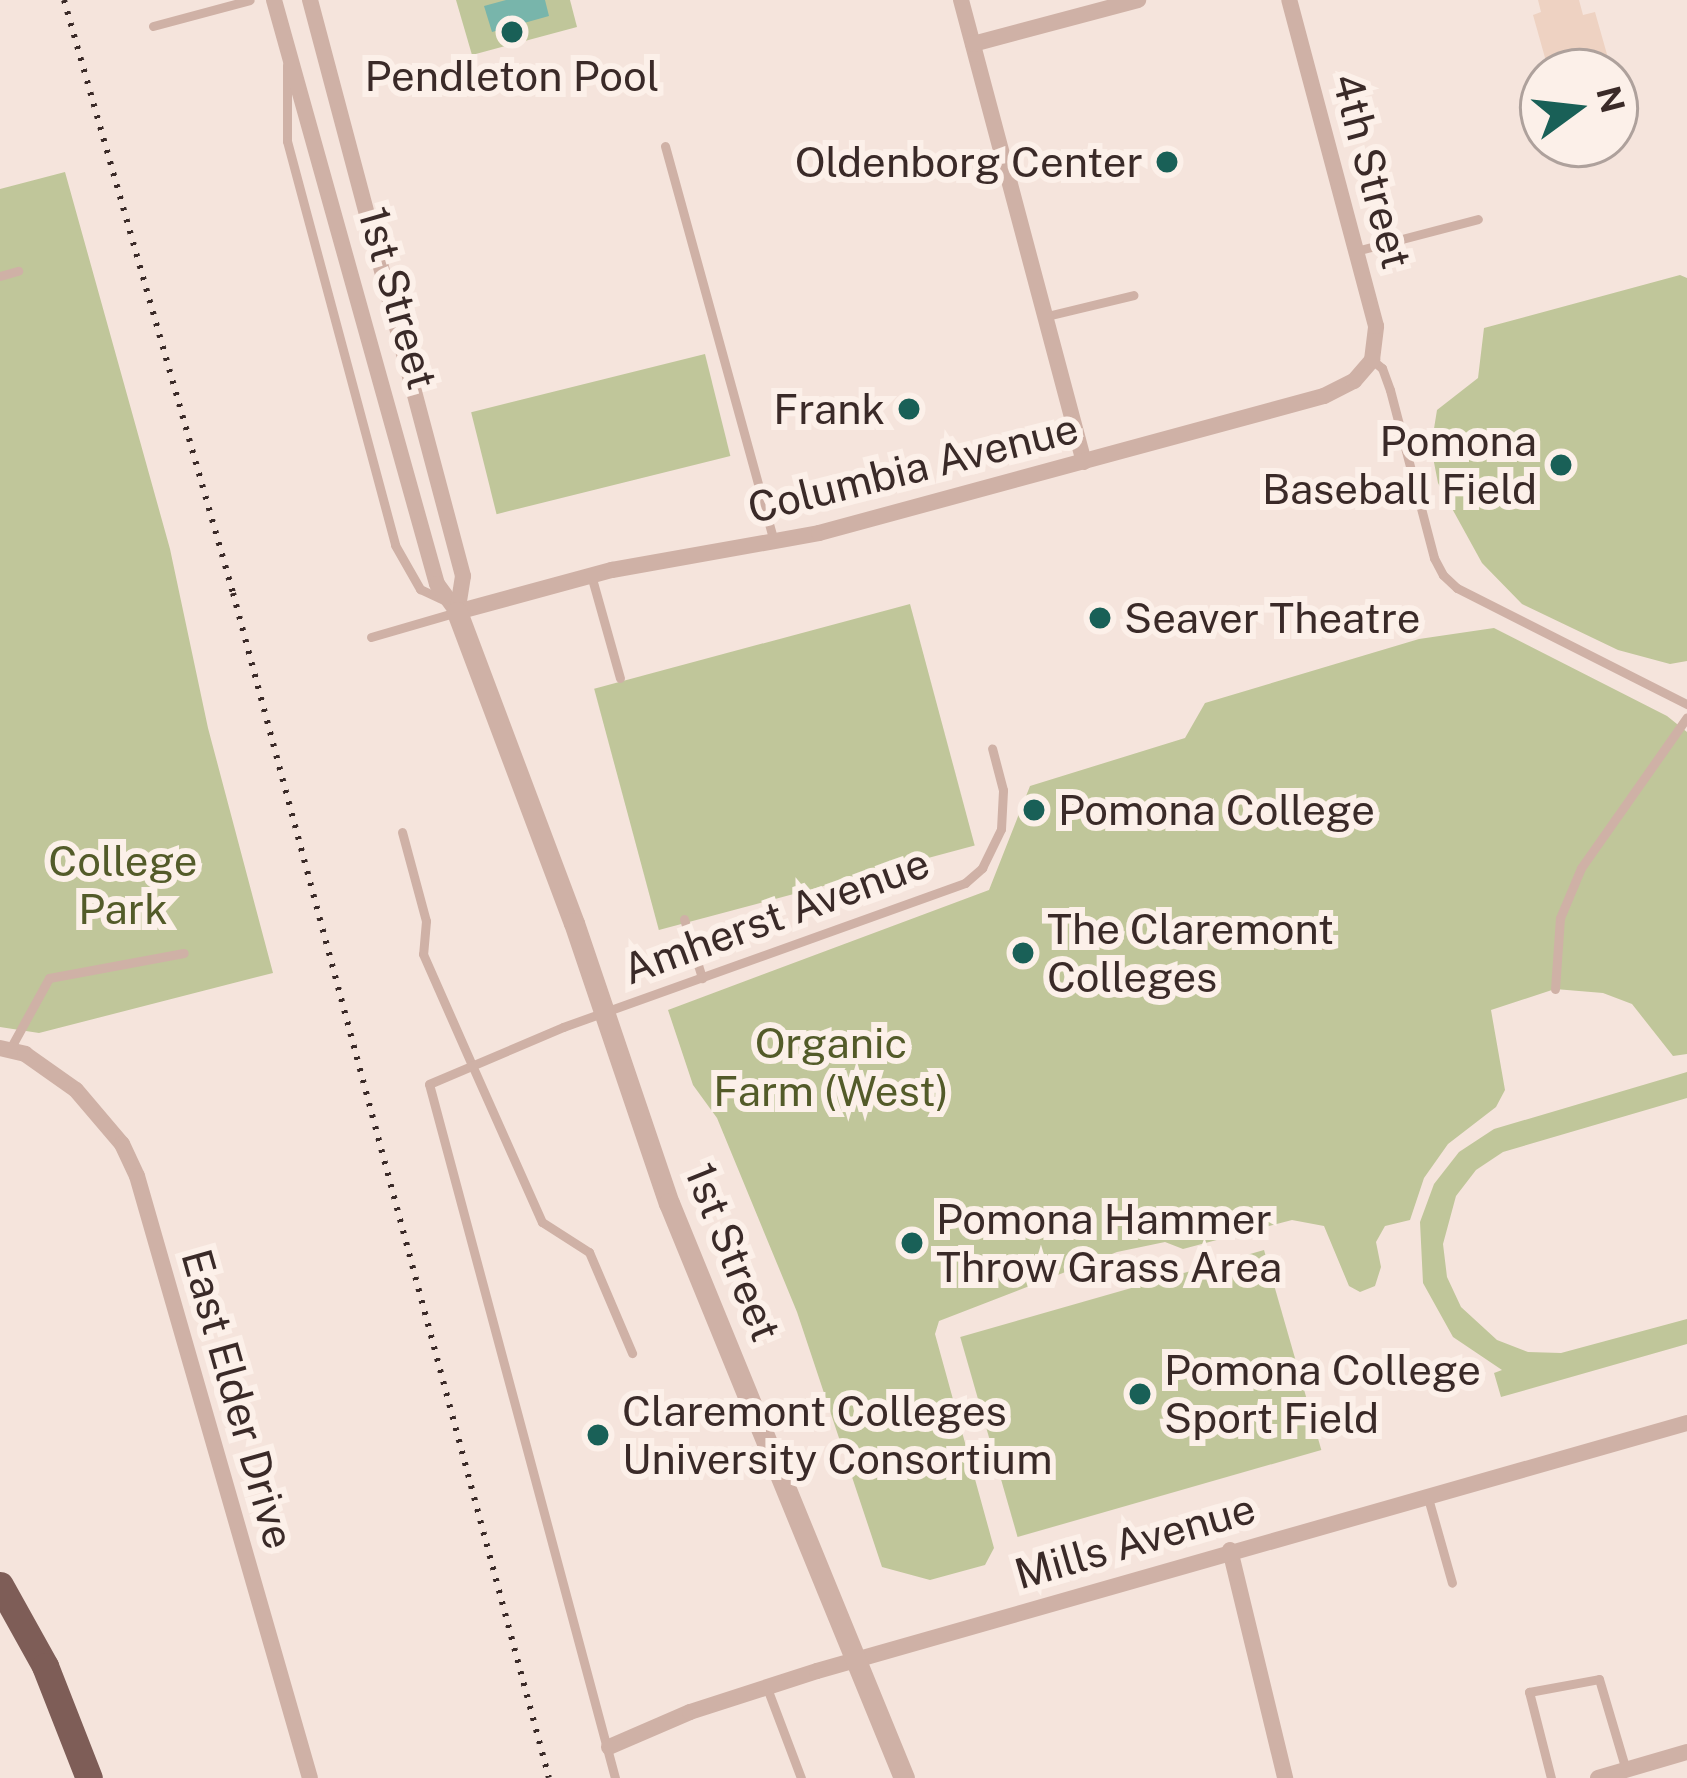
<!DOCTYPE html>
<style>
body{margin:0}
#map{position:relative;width:1687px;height:1778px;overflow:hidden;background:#f5e4dc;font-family:"Public Sans",sans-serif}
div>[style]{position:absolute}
.green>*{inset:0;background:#c0c69a;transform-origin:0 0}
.plaza>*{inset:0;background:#eed2c2}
.water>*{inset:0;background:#78b5ab}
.service>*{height:9px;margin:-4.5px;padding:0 4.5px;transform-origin:4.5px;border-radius:4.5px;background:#cfb1a6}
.minor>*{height:16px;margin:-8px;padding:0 8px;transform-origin:8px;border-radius:8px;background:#cfb1a6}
.tertiary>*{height:21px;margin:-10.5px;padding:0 10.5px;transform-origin:10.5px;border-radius:10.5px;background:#cfb1a6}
.primary>*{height:27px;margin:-13.5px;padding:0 13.5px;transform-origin:13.5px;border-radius:13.5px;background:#7e5d57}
.rail>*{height:6px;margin-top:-3px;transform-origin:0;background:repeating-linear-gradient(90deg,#3a2a28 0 3px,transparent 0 12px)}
.dots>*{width:33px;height:33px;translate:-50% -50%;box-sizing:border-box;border:6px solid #fcf0e9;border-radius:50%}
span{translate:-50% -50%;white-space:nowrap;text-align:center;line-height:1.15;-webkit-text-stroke:12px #fcf0e9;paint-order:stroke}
.poi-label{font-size:42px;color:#3a2a28}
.right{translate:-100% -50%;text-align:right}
.left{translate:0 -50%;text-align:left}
.street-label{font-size:42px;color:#3a2a28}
.park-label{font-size:42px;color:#535b29}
.north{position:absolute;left:1519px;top:48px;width:120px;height:120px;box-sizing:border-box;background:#fcf0e9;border:3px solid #aea19c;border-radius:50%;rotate:75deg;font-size:33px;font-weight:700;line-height:48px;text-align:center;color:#3a2a28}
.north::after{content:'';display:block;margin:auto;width:42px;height:54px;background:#196057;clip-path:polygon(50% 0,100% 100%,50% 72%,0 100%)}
</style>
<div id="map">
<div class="green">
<div style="clip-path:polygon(456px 0,570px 0,577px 27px,472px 55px)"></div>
<div style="clip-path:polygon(65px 172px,170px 549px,208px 728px,273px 973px,39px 1033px,0 1027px,0 189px)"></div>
<div style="clip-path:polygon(1680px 275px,1687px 278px,1687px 661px,1670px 664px,1618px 650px,1522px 604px,1482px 563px,1438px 483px,1431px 447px,1437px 410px,1478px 378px,1484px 328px)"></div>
<div style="left:705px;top:354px;width:105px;height:241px;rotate:76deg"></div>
<div style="left:910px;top:604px;width:250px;height:327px;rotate:75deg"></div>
<div style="clip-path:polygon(1494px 628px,1667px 716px,1687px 732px,1687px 1054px,1673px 1056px,1632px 1004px,1603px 993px,1555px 989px,1491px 1010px,1505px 1090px,1496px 1107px,1448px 1144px,1424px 1178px,1410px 1220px,1385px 1226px,1376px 1242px,1381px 1267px,1375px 1286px,1360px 1292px,1349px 1286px,1324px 1226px,1292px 1220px,1183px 1249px,1165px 1242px,1117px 1252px,939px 1321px,935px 1334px,994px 1548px,985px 1565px,930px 1580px,882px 1567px,797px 1312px,717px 1118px,693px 1085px,668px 1010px,989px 890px,1030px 786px,1185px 738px,1205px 703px,1419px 639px)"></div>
<div style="clip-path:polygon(1687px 1072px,1687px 1098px,1503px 1152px,1476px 1170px,1456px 1196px,1443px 1244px,1447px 1277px,1461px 1307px,1497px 1340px,1528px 1352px,1561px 1353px,1687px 1319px,1687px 1344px,1501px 1397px,1494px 1373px,1502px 1370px,1453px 1337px,1423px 1283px,1420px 1222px,1434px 1184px,1459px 1152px,1494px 1129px)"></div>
<div style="left:1264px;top:1250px;width:208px;height:316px;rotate:74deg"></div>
</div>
<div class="plaza">
<div style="clip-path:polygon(1538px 0,1579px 0,1583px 15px,1595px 12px,1612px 72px,1549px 72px,1533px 15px,1541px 12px)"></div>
</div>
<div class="water">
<div style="clip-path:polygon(506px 0,545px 0,549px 16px,492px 32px,484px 6px)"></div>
</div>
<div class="service">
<div style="left:153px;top:26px;width:100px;rotate:-15deg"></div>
<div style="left:287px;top:65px;width:76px;rotate:90deg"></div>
<div style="left:287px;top:141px;width:418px;rotate:75deg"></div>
<div style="left:395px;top:545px;width:51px;rotate:60.4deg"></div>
<div style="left:420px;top:589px;width:26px;rotate:25deg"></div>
<div style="left:665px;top:146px;width:412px;rotate:74.6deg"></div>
<div style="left:1356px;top:251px;width:126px;rotate:-14.7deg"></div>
<div style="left:0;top:276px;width:19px;rotate:-16deg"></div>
<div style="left:1047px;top:316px;width:89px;rotate:-13.6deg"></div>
<div style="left:1372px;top:360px;width:13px;rotate:39deg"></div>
<div style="left:1382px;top:368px;width:23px;rotate:70deg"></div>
<div style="left:1390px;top:390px;width:174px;rotate:75.3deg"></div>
<div style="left:1434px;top:558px;width:19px;rotate:62deg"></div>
<div style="left:1443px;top:575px;width:19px;rotate:43deg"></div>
<div style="left:1457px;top:588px;width:258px;rotate:26.8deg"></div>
<div style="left:591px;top:575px;width:107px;rotate:74.3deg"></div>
<div style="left:371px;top:637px;width:90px;rotate:-16.2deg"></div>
<div style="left:402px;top:832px;width:92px;rotate:74.9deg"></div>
<div style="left:426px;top:921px;width:33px;rotate:95deg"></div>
<div style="left:423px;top:954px;width:121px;rotate:66.2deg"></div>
<div style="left:472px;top:1065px;width:172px;rotate:66deg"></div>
<div style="left:542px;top:1222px;width:56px;rotate:32.6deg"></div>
<div style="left:589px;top:1252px;width:110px;rotate:66.9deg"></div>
<div style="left:684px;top:919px;width:62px;rotate:73deg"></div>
<div style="left:1555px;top:989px;width:71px;rotate:-86deg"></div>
<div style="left:1560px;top:918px;width:54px;rotate:-67.2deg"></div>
<div style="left:1581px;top:868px;width:184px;rotate:-54.9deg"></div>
<div style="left:10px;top:1049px;width:81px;rotate:-61.2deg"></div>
<div style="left:49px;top:978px;width:137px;rotate:-10.5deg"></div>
<div style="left:1428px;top:1498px;width:88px;rotate:74.2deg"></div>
<div style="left:767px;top:1688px;width:96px;rotate:69.3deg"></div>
<div style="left:615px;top:1778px;width:718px;rotate:-105deg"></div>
<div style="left:429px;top:1084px;width:146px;rotate:-23deg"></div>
<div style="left:563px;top:1027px;width:427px;rotate:-19.7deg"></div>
<div style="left:965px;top:883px;width:23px;rotate:-41deg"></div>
<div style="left:982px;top:868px;width:43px;rotate:-64deg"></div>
<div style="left:1001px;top:829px;width:39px;rotate:-87deg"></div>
<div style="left:1003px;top:790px;width:43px;rotate:-104.7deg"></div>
<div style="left:1551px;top:1778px;width:89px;rotate:-104.3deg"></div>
<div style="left:1529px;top:1692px;width:71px;rotate:-10.5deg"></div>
<div style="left:1599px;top:1679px;width:95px;rotate:73.5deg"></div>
</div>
<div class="minor">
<div style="left:274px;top:0;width:606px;rotate:74.41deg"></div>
<div style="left:437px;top:584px;width:34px;rotate:54deg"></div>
<div style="left:310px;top:0;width:596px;rotate:75.12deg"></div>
<div style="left:463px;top:576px;width:36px;rotate:99deg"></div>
<div style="left:961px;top:0;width:478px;rotate:75.1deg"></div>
<div style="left:973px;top:44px;width:171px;rotate:-14.9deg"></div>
<div style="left:457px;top:612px;width:161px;rotate:-15.2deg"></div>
<div style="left:612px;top:570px;width:210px;rotate:-10.1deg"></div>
<div style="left:819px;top:533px;width:523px;rotate:-15.18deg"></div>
<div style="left:1324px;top:396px;width:34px;rotate:-27deg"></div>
<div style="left:1354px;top:381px;width:28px;rotate:-49deg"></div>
<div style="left:1372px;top:360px;width:34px;rotate:-83deg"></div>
<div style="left:1376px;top:326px;width:337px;rotate:-104.9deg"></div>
<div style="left:0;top:1048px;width:26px;rotate:13deg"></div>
<div style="left:25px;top:1054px;width:62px;rotate:35.2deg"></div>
<div style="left:76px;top:1090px;width:71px;rotate:49.6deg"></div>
<div style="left:122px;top:1144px;width:35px;rotate:65deg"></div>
<div style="left:137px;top:1176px;width:626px;rotate:73.97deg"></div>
<div style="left:1230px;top:1550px;width:235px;rotate:76.4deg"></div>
<div style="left:609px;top:1747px;width:88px;rotate:-23.4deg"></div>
<div style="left:690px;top:1712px;width:133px;rotate:-17.9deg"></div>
<div style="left:817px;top:1671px;width:905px;rotate:-15.91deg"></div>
<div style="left:1598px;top:1778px;width:93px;rotate:-16.3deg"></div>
</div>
<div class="tertiary">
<div style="left:457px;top:612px;width:332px;rotate:69.4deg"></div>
<div style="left:574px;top:923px;width:296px;rotate:71.3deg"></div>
<div style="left:669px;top:1203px;width:621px;rotate:67.77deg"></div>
</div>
<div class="primary">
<div style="left:0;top:1585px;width:93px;rotate:60.9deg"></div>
<div style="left:45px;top:1666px;width:120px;rotate:68.6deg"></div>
</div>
<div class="rail">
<div style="left:64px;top:0;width:617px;rotate:74.09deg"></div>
<div style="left:233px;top:593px;width:1226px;rotate:75.07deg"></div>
</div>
<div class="dots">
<div style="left:512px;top:32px;background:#196057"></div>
<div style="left:1167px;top:162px;background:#196057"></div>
<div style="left:909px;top:409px;background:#196057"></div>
<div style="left:1561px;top:465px;background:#196057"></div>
<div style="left:1100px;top:618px;background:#196057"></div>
<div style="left:1034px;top:810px;background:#196057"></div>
<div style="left:1023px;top:953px;background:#196057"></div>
<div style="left:912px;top:1243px;background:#196057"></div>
<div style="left:1140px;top:1394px;background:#196057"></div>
<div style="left:598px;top:1435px;background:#196057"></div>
</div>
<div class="poi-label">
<span style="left:512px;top:76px">Pendleton Pool</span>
<span class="right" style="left:1143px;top:162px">Oldenborg Center</span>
<span class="right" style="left:885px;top:409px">Frank</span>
<span class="right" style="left:1537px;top:465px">Pomona<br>Baseball Field</span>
<span class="left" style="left:1124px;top:618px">Seaver Theatre</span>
<span class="left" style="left:1058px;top:810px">Pomona College</span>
<span class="left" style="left:1047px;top:953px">The Claremont<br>Colleges</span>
<span class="left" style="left:936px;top:1243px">Pomona Hammer<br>Throw Grass Area</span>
<span class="left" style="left:1164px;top:1394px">Pomona College<br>Sport Field</span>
<span class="left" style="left:622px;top:1435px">Claremont Colleges<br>University Consortium</span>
</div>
<div class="street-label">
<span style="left:1372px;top:171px;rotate:75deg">4th Street</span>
<span style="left:398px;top:298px;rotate:74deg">1st Street</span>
<span style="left:913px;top:468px;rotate:-14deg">Columbia Avenue</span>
<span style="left:776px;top:916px;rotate:-20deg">Amherst Avenue</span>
<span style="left:733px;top:1252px;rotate:68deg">1st Street</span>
<span style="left:238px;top:1399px;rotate:74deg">East Elder Drive</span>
<span style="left:1135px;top:1541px;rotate:-16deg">Mills Avenue</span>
</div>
<div class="park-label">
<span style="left:123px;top:885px">College<br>Park</span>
<span style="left:831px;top:1067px">Organic<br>Farm (West)</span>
</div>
<div class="north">N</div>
</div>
